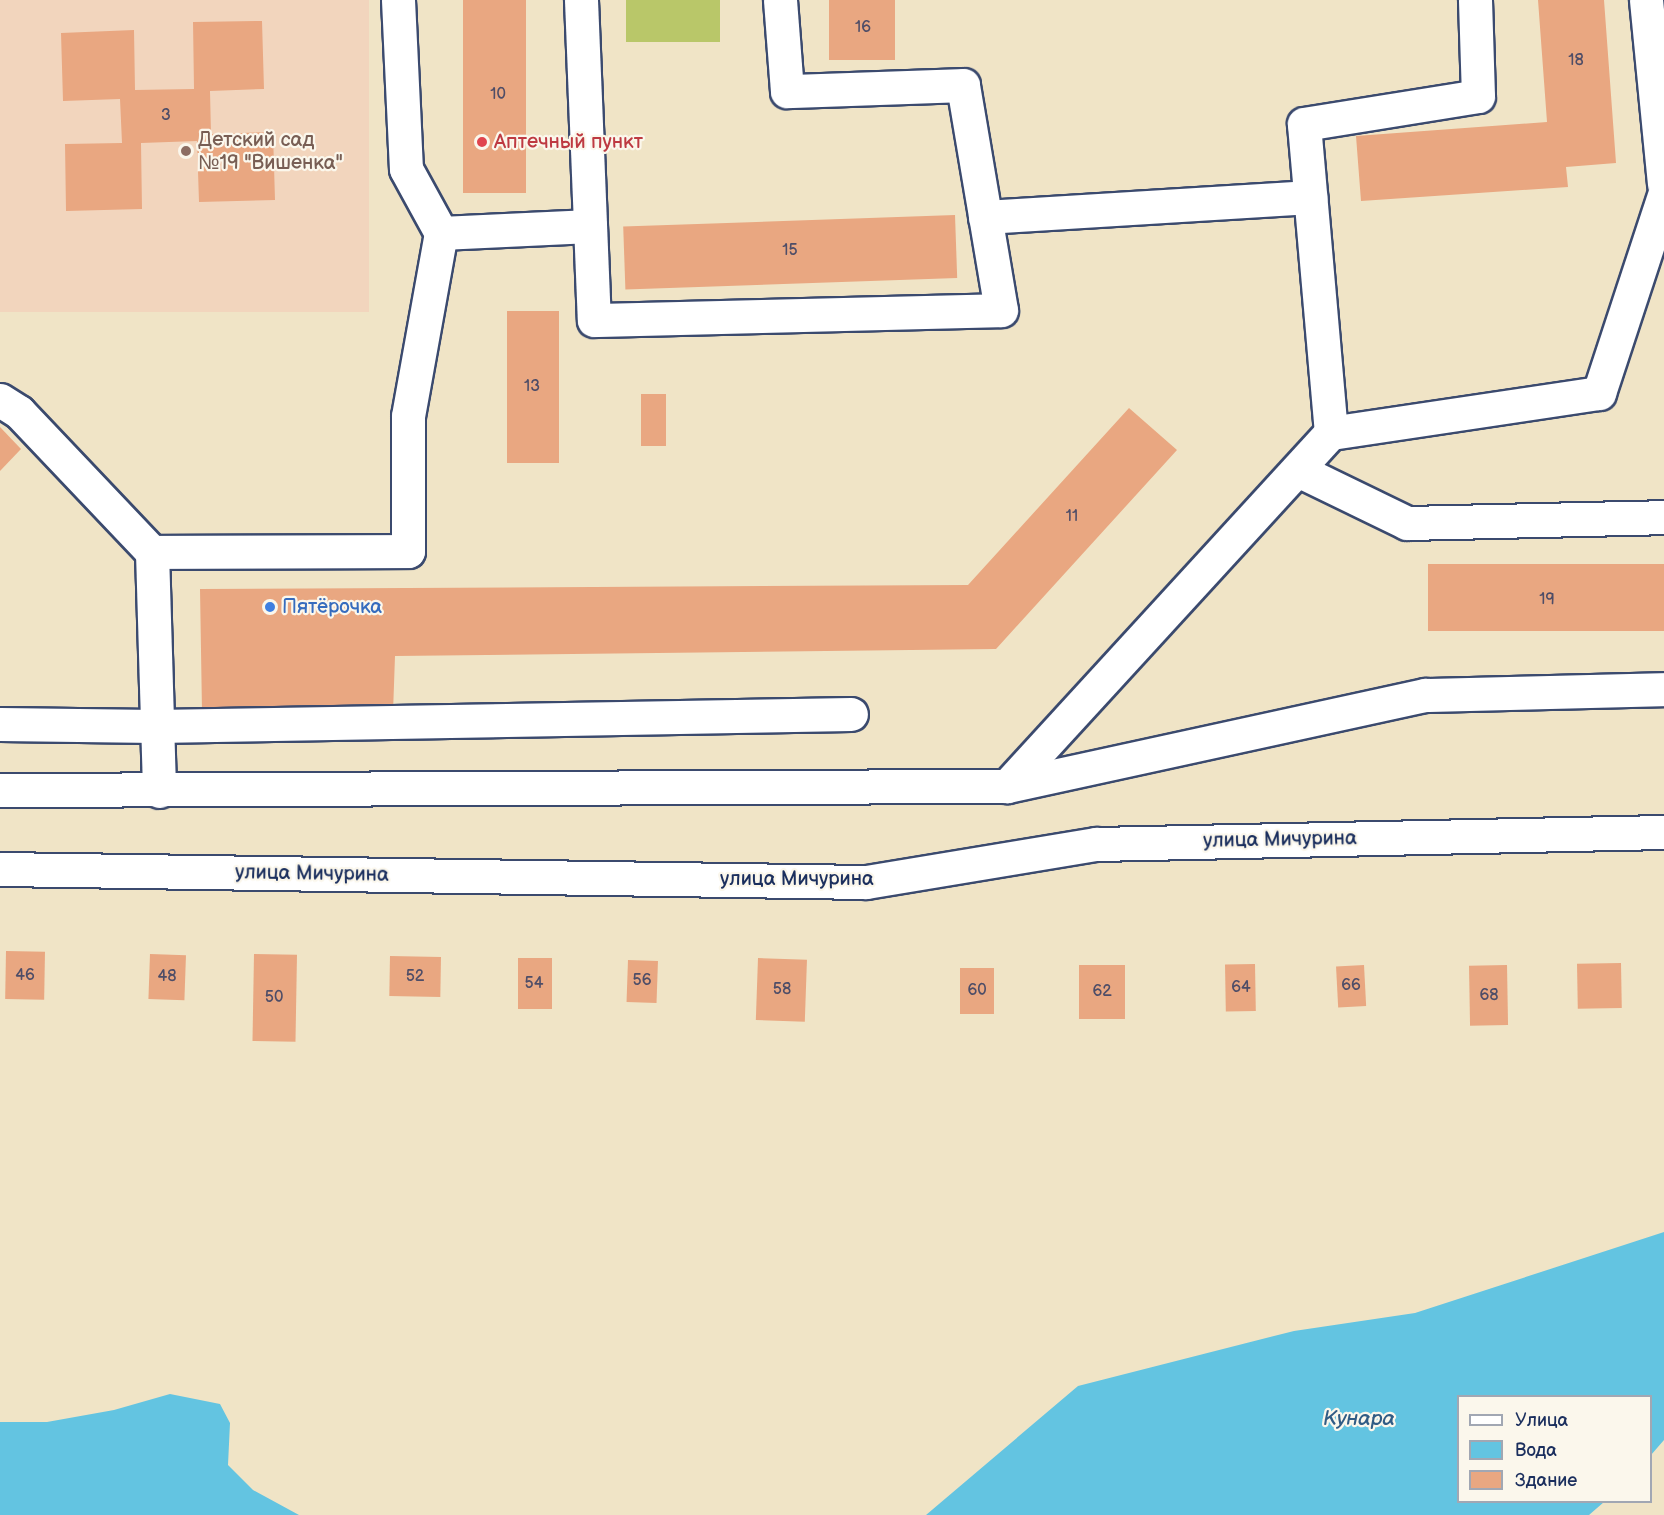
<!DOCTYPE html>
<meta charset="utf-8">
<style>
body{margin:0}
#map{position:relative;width:1664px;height:1515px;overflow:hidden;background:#f0e4c6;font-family:"Balsamiq Sans",sans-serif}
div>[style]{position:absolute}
.built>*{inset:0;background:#f2d5bd;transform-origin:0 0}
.green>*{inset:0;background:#b9c769;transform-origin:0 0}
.water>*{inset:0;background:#63c4e1}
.building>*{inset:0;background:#e9a781;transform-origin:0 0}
.roads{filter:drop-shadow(2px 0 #3b4a6e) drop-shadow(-2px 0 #3b4a6e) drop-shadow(0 2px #3b4a6e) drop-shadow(0 -2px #3b4a6e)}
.minor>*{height:33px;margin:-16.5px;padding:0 16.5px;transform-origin:16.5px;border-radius:16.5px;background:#fff}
.dots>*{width:16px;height:16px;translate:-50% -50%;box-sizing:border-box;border:3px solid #fbf7ec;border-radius:50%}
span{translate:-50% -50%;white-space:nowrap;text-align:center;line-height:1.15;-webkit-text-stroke:4.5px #fbf7ec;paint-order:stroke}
.number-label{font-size:16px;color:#4e4d67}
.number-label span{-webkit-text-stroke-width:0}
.education-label{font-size:20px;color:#785e54}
.left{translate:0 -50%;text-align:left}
.health-label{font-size:20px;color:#be3a42}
.shop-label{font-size:20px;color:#366cbe}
.street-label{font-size:20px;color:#1b2f5e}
.water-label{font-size:21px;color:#315c85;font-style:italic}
.legend{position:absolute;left:1457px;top:1395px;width:195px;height:108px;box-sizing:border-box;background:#fbf7ec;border:2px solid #a1a7b3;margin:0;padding:8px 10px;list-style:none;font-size:18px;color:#1b2f5e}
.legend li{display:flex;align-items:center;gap:12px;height:30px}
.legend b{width:30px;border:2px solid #a1a7b3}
</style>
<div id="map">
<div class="built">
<div style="left:0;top:0;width:369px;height:312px"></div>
</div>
<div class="green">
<div style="left:626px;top:0;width:94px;height:42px"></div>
</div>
<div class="water">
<div style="clip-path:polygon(1664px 1232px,1664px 1440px,1651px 1455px,1650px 1396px,1458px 1396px,1458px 1502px,1604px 1502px,1589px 1515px,926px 1515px,1078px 1386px,1294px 1331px,1415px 1313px)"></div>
<div style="clip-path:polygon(170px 1394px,220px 1404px,230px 1423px,228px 1465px,253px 1490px,299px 1515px,0 1515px,0 1422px,47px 1422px,114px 1410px)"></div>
</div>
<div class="building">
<div style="left:463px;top:0;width:63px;height:193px"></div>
<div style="left:829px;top:0;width:66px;height:60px"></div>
<div style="clip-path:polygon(1538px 0,1604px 0,1616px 163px,1566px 167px,1568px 187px,1361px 201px,1356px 136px,1547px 122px)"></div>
<div style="clip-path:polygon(262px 21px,264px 89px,210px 91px,211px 134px,273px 132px,275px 200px,199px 202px,197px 141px,141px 143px,142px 209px,66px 211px,65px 144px,122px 143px,120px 99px,63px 101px,61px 33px,134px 30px,135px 90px,194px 89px,193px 22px)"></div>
<div style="left:955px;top:215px;width:63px;height:332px;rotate:88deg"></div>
<div style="left:507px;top:311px;width:52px;height:152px"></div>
<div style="left:641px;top:394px;width:25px;height:52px"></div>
<div style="clip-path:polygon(1129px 408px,1177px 450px,996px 649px,395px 656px,393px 713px,202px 712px,200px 589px,968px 585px)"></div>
<div style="clip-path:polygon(0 427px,21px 449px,0 471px)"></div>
<div style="left:1664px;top:564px;width:67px;height:236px;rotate:90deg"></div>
<div style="left:6px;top:951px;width:39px;height:48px;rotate:1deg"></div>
<div style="left:150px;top:954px;width:36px;height:45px;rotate:2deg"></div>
<div style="left:254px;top:954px;width:43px;height:87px;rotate:1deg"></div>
<div style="left:390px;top:956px;width:51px;height:40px;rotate:1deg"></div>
<div style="left:518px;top:958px;width:34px;height:51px"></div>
<div style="left:758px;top:958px;width:49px;height:62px;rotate:2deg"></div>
<div style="left:628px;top:960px;width:30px;height:42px;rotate:2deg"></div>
<div style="left:1621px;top:963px;width:45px;height:44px;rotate:89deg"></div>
<div style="left:1255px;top:964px;width:47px;height:30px;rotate:89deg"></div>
<div style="left:1079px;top:965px;width:46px;height:54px"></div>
<div style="left:1364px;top:965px;width:41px;height:28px;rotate:87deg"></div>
<div style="left:1507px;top:965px;width:60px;height:38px;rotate:89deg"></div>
<div style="left:960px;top:968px;width:34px;height:46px"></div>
</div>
<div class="roads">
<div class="minor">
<div style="left:398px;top:0;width:169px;rotate:87.3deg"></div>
<div style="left:406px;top:169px;width:73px;rotate:61.3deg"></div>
<div style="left:441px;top:233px;width:149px;rotate:-2.7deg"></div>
<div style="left:581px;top:0;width:320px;rotate:87.7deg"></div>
<div style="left:594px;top:320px;width:407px;rotate:-1.4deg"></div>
<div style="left:1001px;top:310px;width:228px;rotate:-99.6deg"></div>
<div style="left:963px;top:85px;width:176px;rotate:178deg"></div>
<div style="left:787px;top:91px;width:91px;rotate:-94.4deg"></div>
<div style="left:1646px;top:0;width:184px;rotate:84.4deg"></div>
<div style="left:985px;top:217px;width:326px;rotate:-3.5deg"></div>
<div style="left:0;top:400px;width:22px;rotate:32deg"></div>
<div style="left:19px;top:412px;width:193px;rotate:46.5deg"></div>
<div style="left:152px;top:552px;width:239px;rotate:88.3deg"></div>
<div style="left:1331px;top:433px;width:310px;rotate:-95deg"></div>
<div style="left:1304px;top:124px;width:176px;rotate:-9.1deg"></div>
<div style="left:1478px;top:96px;width:96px;rotate:-91.8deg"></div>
<div style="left:1298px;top:470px;width:121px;rotate:25.9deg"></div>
<div style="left:1407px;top:523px;width:257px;rotate:-1.3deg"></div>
<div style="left:152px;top:552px;width:256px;rotate:-0.2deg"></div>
<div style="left:408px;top:551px;width:135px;rotate:-90deg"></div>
<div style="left:408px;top:416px;width:186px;rotate:-79.8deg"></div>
<div style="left:0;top:724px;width:156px;rotate:0.7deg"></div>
<div style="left:156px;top:726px;width:695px;rotate:-0.99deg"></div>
<div style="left:1007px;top:786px;width:428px;rotate:-12.3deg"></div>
<div style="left:1425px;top:695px;width:239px;rotate:-1.4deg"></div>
<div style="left:0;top:790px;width:1007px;rotate:-0.23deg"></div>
<div style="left:1007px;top:786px;width:479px;rotate:-47.5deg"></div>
<div style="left:1331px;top:433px;width:271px;rotate:-8.5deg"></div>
<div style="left:1599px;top:393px;width:208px;rotate:-71.8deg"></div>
<div style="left:0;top:869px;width:866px;rotate:0.86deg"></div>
<div style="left:866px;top:882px;width:233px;rotate:-9.4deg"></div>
<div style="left:1096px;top:844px;width:568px;rotate:-1.21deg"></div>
</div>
</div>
<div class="dots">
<div style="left:482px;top:142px;background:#e0444e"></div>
<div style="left:186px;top:151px;background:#8d6e63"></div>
<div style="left:270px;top:607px;background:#3f7fe0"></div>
</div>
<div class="number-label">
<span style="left:863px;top:28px">16</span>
<span style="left:1576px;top:61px">18</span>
<span style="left:498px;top:95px">10</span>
<span style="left:166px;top:116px">3</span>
<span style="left:790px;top:251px">15</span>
<span style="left:532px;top:387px">13</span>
<span style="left:1072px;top:517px">11</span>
<span style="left:1547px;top:600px">19</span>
<span style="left:25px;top:976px">46</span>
<span style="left:167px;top:977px">48</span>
<span style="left:415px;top:977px">52</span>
<span style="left:642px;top:981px">56</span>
<span style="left:534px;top:984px">54</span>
<span style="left:1351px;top:986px">66</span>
<span style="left:1241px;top:988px">64</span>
<span style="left:782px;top:990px">58</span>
<span style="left:977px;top:991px">60</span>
<span style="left:1102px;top:992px">62</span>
<span style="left:1489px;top:996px">68</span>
<span style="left:274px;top:998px">50</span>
</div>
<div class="education-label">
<span class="left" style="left:198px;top:152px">Детский сад<br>№19 "Вишенка"</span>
</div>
<div class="health-label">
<span class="left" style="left:494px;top:142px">Аптечный пункт</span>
</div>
<div class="shop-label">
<span class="left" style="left:282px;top:607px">Пятёрочка</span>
</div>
<div class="street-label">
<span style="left:1280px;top:840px;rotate:-1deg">улица Мичурина</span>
<span style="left:312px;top:874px;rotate:1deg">улица Мичурина</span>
<span style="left:797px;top:879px">улица Мичурина</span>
</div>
<div class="water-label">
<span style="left:1359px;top:1419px">Кунара</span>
</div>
<ul class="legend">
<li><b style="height:8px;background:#fff"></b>Улица</li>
<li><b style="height:16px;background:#63c4e1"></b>Вода</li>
<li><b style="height:16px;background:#e9a781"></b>Здание</li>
</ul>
</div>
